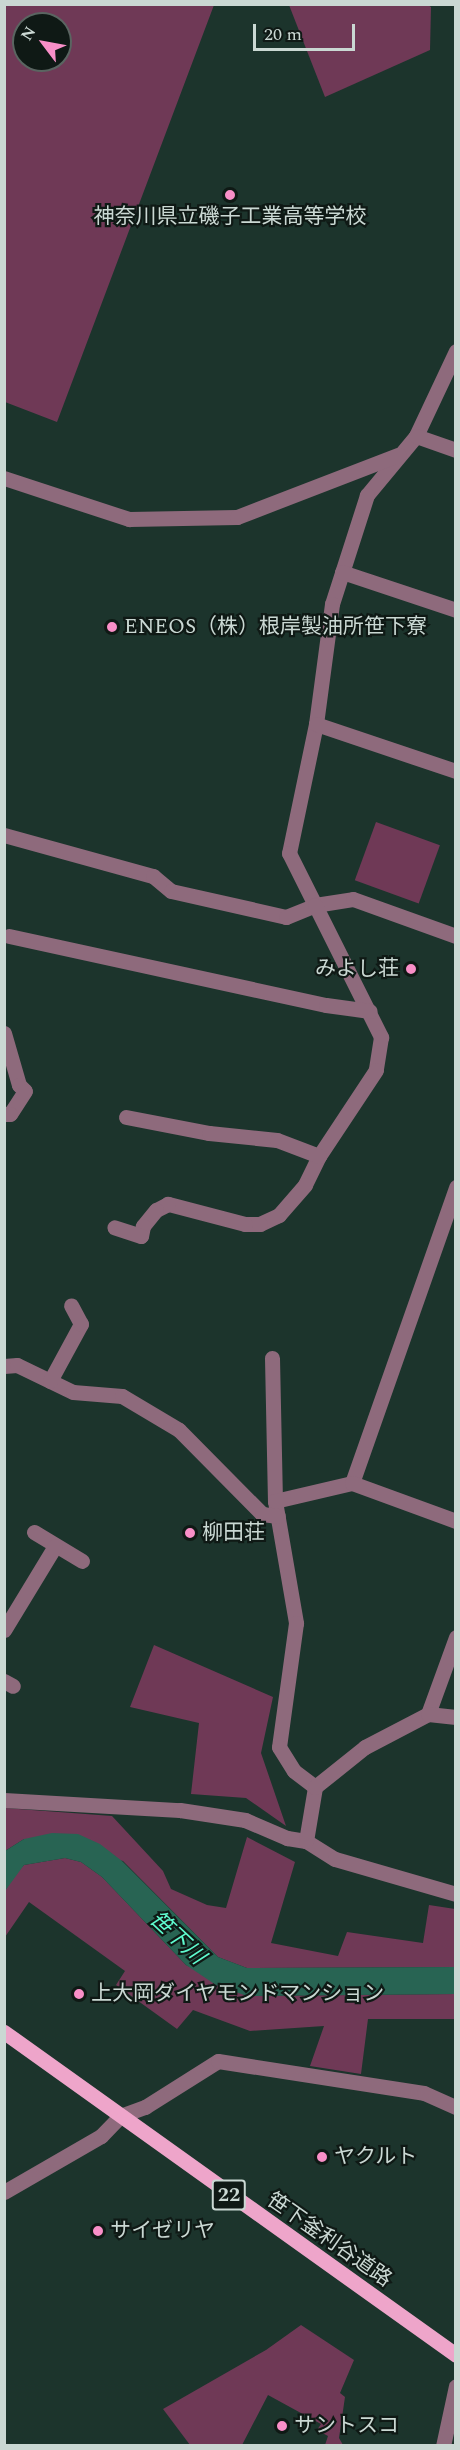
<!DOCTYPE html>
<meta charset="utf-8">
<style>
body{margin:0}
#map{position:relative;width:460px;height:2450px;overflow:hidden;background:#1c342c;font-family:Spectral,"Noto Sans JP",serif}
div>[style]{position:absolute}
.green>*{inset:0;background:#6f3956;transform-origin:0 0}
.water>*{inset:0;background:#286453}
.minor>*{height:15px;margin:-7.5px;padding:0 7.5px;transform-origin:7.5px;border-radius:7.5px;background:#8e6a7c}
.major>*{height:15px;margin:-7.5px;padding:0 7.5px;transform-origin:7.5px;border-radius:7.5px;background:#eea5ca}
.dots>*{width:16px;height:16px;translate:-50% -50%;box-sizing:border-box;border:3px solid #0f1915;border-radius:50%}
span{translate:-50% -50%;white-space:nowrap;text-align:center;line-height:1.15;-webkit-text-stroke:4.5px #0f1915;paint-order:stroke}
.shield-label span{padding:2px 4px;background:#0f1915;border:2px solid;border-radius:4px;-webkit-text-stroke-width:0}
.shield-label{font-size:20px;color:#cad8d3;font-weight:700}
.poi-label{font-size:21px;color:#cad8d3}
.left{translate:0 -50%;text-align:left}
.right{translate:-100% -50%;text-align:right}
.street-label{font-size:21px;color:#cad8d3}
.water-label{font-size:22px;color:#5ffbcf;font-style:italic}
.frame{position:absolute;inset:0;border:6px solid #cad8d3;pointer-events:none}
.north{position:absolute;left:12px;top:12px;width:60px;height:60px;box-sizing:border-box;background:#0f1915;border:2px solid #5a6561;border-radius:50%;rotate:302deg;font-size:16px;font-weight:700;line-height:24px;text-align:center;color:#cad8d3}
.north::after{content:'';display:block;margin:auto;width:21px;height:27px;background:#f98fc8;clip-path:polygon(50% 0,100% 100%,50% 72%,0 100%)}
.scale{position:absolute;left:253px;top:24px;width:102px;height:27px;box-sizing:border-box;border:3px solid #cad8d3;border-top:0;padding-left:8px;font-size:18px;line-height:21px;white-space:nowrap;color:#cad8d3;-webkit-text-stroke:4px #0f1915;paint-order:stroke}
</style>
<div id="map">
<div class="green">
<div style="clip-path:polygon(evenodd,4px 5px,214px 5px,57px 422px,5px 402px,4px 5px,24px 24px,60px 24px,60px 60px,24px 60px,24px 24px)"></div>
<div style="clip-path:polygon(289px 5px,428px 5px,431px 7px,430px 50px,325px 97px)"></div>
<div style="left:376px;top:822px;width:68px;height:62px;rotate:20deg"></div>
<div style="clip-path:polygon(154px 1645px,273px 1697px,261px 1753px,286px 1826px,246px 1798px,191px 1794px,199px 1723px,130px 1707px)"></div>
<div style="clip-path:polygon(5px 1808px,112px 1816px,163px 1871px,171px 1889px,207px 1905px,226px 1908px,247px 1837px,295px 1862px,271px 1943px,338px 1956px,347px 1932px,423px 1943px,429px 1905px,455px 1909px,455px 1967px,247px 1968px,218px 1957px,123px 1861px,24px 1839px,5px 1851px)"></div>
<div style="clip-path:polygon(65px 1858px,81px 1862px,102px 1877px,186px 1965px,247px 1996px,455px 1994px,455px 2019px,368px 2019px,361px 2074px,310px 2066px,324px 2026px,250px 2031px,193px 2010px,177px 2029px,116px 1985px,125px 1971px,29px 1902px,5px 1937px,5px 1891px,13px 1877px,24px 1865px)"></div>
<div style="clip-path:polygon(301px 2325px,354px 2360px,340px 2393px,345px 2397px,339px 2438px,343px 2445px,325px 2445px,328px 2436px,317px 2430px,321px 2424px,268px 2395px,242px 2445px,190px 2445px,163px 2409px,266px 2350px)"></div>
</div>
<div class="water">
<div style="clip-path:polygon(52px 1833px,78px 1834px,100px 1844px,122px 1861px,218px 1957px,247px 1968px,455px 1967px,455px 1994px,247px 1996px,216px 1985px,186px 1965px,102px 1877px,81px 1862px,65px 1858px,24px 1865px,5px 1891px,5px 1851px,24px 1839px)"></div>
</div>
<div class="minor">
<div style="left:456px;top:351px;width:94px;rotate:115.2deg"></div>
<div style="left:416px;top:436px;width:77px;rotate:129.7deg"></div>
<div style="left:367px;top:495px;width:114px;rotate:107.8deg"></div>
<div style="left:332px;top:604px;width:121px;rotate:97.6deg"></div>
<div style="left:316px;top:724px;width:132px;rotate:101.8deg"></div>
<div style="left:289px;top:853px;width:58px;rotate:63.4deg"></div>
<div style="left:315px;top:905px;width:38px;rotate:-9deg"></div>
<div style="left:353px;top:899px;width:109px;rotate:19.8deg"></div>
<div style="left:416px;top:436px;width:42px;rotate:19.3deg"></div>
<div style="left:4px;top:478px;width:132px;rotate:18.2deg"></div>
<div style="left:129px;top:519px;width:108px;rotate:-1.1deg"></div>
<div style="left:237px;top:517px;width:173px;rotate:-21.1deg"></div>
<div style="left:342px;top:572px;width:120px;rotate:18.4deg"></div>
<div style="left:316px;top:724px;width:148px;rotate:18.6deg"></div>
<div style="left:4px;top:835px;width:155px;rotate:15.4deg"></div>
<div style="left:153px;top:876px;width:23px;rotate:40deg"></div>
<div style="left:171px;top:891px;width:118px;rotate:12.7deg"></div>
<div style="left:286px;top:917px;width:31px;rotate:-22deg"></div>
<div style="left:315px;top:905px;width:148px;rotate:63.4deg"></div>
<div style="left:381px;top:1037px;width:33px;rotate:99deg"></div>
<div style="left:376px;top:1070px;width:103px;rotate:123.5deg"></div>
<div style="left:319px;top:1156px;width:32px;rotate:116deg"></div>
<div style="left:305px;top:1185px;width:40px;rotate:131deg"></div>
<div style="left:279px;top:1215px;width:21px;rotate:155deg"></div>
<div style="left:260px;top:1224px;width:15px;rotate:180deg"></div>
<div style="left:245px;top:1224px;width:80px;rotate:-165.4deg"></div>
<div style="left:168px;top:1204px;width:13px;rotate:153deg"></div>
<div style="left:156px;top:1210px;width:21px;rotate:129deg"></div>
<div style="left:143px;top:1226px;width:10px;rotate:101deg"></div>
<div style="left:141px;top:1236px;width:28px;rotate:-162deg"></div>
<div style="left:9px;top:936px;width:324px;rotate:12.3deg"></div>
<div style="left:326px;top:1005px;width:44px;rotate:7.8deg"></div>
<div style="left:4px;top:1033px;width:54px;rotate:73.9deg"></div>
<div style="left:19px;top:1085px;width:8px;rotate:45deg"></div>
<div style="left:25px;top:1091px;width:27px;rotate:123deg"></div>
<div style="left:10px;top:1114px;width:6px;rotate:180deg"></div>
<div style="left:126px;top:1117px;width:85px;rotate:10.9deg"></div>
<div style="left:209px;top:1133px;width:68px;rotate:5.9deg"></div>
<div style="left:277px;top:1140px;width:45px;rotate:20.9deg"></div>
<div style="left:272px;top:1358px;width:143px;rotate:88.8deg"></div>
<div style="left:275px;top:1501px;width:124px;rotate:80.2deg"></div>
<div style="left:296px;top:1623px;width:125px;rotate:97.8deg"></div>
<div style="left:279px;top:1747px;width:28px;rotate:58deg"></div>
<div style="left:294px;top:1771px;width:26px;rotate:37deg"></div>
<div style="left:4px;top:1366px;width:13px;rotate:-4deg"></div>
<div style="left:17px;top:1365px;width:62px;rotate:25.7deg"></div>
<div style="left:73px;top:1392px;width:49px;rotate:4.7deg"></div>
<div style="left:122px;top:1396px;width:66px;rotate:30.8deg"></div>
<div style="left:179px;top:1430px;width:118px;rotate:45.3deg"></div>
<div style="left:262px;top:1514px;width:16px;rotate:7deg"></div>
<div style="left:50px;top:1381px;width:65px;rotate:-61.5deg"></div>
<div style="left:81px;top:1324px;width:21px;rotate:-118deg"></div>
<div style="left:352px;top:1483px;width:314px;rotate:-70.6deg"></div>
<div style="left:275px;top:1501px;width:79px;rotate:-13.2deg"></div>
<div style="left:352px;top:1483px;width:111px;rotate:20.1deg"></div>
<div style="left:34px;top:1532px;width:56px;rotate:31.1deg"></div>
<div style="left:4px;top:1630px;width:98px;rotate:-58.7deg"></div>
<div style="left:4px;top:1681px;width:10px;rotate:29deg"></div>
<div style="left:428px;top:1714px;width:82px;rotate:-70deg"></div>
<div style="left:4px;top:1800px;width:176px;rotate:3.3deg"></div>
<div style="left:180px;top:1810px;width:66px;rotate:8.7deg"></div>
<div style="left:245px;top:1820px;width:46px;rotate:23.2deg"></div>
<div style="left:287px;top:1838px;width:19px;rotate:9deg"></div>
<div style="left:306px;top:1841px;width:34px;rotate:32deg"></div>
<div style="left:335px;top:1859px;width:126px;rotate:16.1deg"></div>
<div style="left:306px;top:1841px;width:55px;rotate:-80.5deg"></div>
<div style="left:315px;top:1787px;width:64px;rotate:-38.7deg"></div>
<div style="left:365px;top:1747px;width:71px;rotate:-27.6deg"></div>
<div style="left:428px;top:1714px;width:28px;rotate:6deg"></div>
<div style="left:4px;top:2192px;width:112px;rotate:-30deg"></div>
<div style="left:101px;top:2136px;width:28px;rotate:-46deg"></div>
<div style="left:120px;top:2116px;width:27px;rotate:-20deg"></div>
<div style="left:145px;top:2107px;width:86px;rotate:-32.2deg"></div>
<div style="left:218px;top:2061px;width:208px;rotate:8.8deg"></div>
<div style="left:424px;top:2093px;width:35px;rotate:24deg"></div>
<div style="left:443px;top:2446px;width:61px;rotate:-77.8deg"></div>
</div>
<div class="major">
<div style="left:4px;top:2032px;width:556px;rotate:35.55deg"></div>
</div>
<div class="dots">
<div style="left:230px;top:195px;background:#f98fc8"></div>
<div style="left:112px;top:627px;background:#f98fc8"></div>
<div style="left:411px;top:969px;background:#f98fc8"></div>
<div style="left:190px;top:1533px;background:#f98fc8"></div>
<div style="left:79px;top:1994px;background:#f98fc8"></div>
<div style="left:322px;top:2157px;background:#f98fc8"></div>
<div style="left:98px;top:2231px;background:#f98fc8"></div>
<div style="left:282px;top:2426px;background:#f98fc8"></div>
</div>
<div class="shield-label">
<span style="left:229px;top:2195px">22</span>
</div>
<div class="poi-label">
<span style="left:230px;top:217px">神奈川県立磯子工業高等学校</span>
<span class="left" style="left:124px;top:627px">ENEOS（株）根岸製油所笹下寮</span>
<span class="right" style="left:399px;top:969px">みよし荘</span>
<span class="left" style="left:202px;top:1533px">柳田荘</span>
<span class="left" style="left:91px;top:1994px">上大岡ダイヤモンドマンション</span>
<span class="left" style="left:334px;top:2157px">ヤクルト</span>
<span class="left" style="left:110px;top:2231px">サイゼリヤ</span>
<span class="left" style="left:294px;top:2426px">サントスコ</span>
</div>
<div class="street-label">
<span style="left:329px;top:2240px;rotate:35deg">笹下釜利谷道路</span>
</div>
<div class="water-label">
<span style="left:177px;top:1938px;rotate:43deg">笹下川</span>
</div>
<div class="frame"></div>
<div class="north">N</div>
<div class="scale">20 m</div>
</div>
